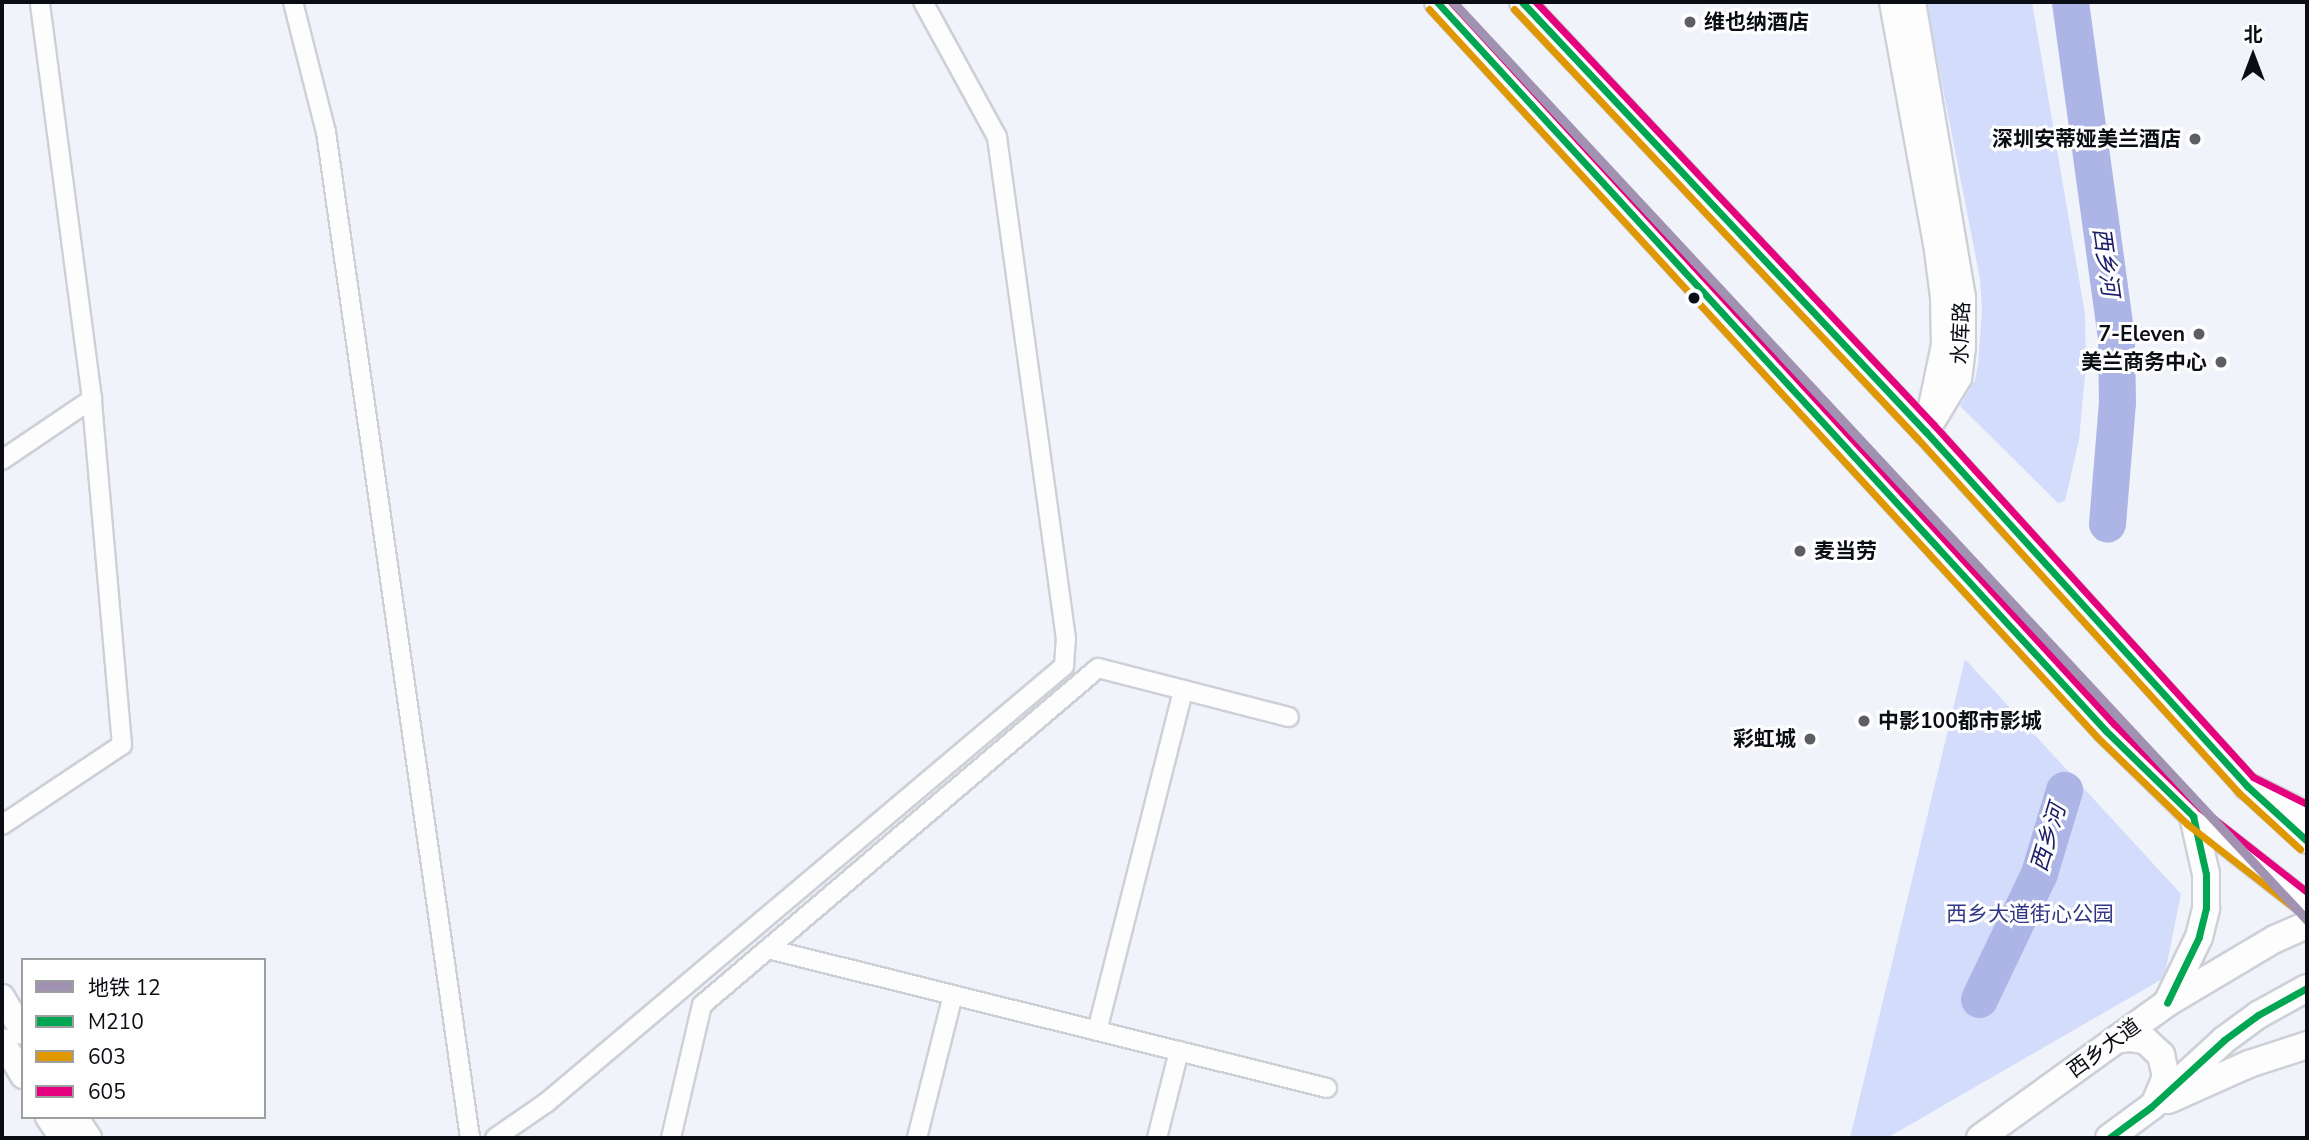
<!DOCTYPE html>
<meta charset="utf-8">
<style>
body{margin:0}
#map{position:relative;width:2309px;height:1140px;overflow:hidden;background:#f1f3fa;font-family:"Nunito Sans","Noto Sans SC",sans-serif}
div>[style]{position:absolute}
.green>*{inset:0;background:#d4dcfc}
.river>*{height:37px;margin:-18.5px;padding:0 18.5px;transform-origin:18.5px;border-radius:18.5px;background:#acb5e6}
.roads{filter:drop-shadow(2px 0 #ced0d8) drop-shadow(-2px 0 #ced0d8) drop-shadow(0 2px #ced0d8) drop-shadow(0 -2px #ced0d8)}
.street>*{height:18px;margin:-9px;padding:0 9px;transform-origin:9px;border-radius:9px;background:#fdfdfe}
.secondary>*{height:24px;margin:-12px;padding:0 12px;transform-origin:12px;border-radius:12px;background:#fdfdfe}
.primary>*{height:26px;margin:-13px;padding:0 13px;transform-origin:13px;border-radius:13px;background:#fdfdfe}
.bus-1>*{height:7px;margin:-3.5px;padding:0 3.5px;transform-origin:3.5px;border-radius:3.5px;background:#00a651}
.bus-2>*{height:7px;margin:-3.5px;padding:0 3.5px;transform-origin:3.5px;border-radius:3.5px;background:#df9702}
.bus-3>*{height:7px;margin:-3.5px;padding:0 3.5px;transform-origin:3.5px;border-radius:3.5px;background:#e5007d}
.metro-1>*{height:9px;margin:-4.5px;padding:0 4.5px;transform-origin:4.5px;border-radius:4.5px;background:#a192b2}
.dots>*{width:19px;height:19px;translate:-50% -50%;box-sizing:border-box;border:4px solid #fefefe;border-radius:50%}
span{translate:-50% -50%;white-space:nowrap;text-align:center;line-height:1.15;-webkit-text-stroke:6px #fefefe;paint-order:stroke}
.poi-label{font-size:21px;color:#0b0d14;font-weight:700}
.left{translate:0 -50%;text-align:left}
.right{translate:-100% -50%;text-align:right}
.street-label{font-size:21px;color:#0b0d14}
.park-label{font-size:21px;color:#303784}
.water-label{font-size:23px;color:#1c1d68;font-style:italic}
.frame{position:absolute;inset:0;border:4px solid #0b0d14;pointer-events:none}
.legend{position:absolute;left:21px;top:958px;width:245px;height:161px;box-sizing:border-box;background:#fefefe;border:2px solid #9d9ea0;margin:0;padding:9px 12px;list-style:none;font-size:21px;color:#0b0d14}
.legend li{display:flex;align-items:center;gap:14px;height:35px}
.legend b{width:35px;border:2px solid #9d9ea0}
.north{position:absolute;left:2218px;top:21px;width:70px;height:70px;-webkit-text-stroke:5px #fefefe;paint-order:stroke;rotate:0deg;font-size:19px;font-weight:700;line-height:28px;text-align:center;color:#0b0d14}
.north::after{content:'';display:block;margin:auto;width:24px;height:32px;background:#0b0d14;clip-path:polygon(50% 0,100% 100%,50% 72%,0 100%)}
</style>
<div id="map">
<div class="green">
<div style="clip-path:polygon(1926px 2px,2032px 2px,2085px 314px,2086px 364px,2079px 440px,2065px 501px,2058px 503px,1960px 406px,1975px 380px,1978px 365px,1982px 311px,1980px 279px)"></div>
<div style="clip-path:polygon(1965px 659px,2181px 894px,2164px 978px,1887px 1138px,1850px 1138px)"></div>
</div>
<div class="river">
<div style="left:2070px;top:2px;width:341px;rotate:82.2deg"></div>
<div style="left:2116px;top:340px;width:62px;rotate:89.1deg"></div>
<div style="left:2117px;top:402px;width:122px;rotate:94.7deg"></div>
<div style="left:1979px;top:999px;width:140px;rotate:-64.5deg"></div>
<div style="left:2039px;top:873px;width:87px;rotate:-73.2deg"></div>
</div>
<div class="roads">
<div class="street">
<div style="left:293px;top:2px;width:134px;rotate:75.8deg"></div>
<div style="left:326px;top:132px;width:1016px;rotate:81.85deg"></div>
<div style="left:2px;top:460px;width:109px;rotate:-34.1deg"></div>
<div style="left:2px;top:825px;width:144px;rotate:-33.7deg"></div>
<div style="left:122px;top:745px;width:347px;rotate:-95deg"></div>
<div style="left:92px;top:399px;width:400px;rotate:-97.5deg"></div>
<div style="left:768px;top:949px;width:576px;rotate:13.96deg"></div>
<div style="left:1097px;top:1031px;width:352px;rotate:-75.8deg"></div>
<div style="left:495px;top:1138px;width:62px;rotate:-34.5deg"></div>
<div style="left:546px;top:1103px;width:678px;rotate:-40.15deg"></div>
<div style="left:1064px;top:666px;width:27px;rotate:-86deg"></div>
<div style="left:1066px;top:639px;width:507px;rotate:-97.83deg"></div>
<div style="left:997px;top:137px;width:154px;rotate:-118.7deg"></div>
<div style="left:671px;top:1138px;width:137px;rotate:-76.9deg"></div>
<div style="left:702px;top:1005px;width:520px;rotate:-40.4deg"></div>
<div style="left:1098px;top:668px;width:197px;rotate:14.4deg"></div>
<div style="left:917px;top:1138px;width:147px;rotate:-75.9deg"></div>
<div style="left:1157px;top:1138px;width:90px;rotate:-75.8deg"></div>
</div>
<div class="secondary">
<div style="left:1437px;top:2px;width:989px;rotate:47.46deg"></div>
<div style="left:2106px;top:731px;width:122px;rotate:44.3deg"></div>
<div style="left:2193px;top:816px;width:145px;rotate:38deg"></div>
<div style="left:1522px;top:2px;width:590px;rotate:46.79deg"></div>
<div style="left:1926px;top:432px;width:478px;rotate:47.8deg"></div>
<div style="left:2247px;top:786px;width:81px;rotate:42.5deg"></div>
<div style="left:1892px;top:2px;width:245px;rotate:79.7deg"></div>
<div style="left:1936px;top:243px;width:54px;rotate:82.6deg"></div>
<div style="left:1943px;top:297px;width:48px;rotate:88.8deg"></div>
<div style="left:1944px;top:345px;width:78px;rotate:101.9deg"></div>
<div style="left:1913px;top:2px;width:299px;rotate:80.4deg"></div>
<div style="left:1963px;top:297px;width:50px;rotate:90deg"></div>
<div style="left:1963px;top:347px;width:31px;rotate:97deg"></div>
<div style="left:1959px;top:378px;width:63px;rotate:121.4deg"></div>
<div style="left:2px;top:997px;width:41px;rotate:59deg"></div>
<div style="left:2px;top:1041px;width:41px;rotate:59deg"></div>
<div style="left:48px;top:1117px;width:25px;rotate:56deg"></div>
<div style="left:75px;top:1117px;width:25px;rotate:56deg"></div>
</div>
<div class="primary">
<div style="left:2247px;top:786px;width:67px;rotate:26.6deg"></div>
<div style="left:2168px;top:1001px;width:71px;rotate:-64.2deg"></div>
<div style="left:2199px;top:937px;width:30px;rotate:-76deg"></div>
<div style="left:2206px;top:908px;width:34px;rotate:-90deg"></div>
<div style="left:2206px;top:874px;width:59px;rotate:-102.6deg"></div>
<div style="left:2116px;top:1040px;width:15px;rotate:-8deg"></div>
<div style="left:2131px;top:1038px;width:15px;rotate:11deg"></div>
<div style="left:2146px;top:1041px;width:21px;rotate:43deg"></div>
<div style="left:2161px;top:1055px;width:23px;rotate:77deg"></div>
<div style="left:2166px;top:1077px;width:25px;rotate:113deg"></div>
<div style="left:2168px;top:1100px;width:89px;rotate:-24deg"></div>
<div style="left:2249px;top:1064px;width:61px;rotate:-18.1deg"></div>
<div style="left:1980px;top:1138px;width:231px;rotate:-35.8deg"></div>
<div style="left:2167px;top:1003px;width:126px;rotate:-30.7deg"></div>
<div style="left:2275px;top:939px;width:35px;rotate:-24deg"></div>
<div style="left:2109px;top:1138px;width:52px;rotate:-36.4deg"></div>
<div style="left:2151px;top:1107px;width:99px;rotate:-42.5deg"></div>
<div style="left:2224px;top:1040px;width:42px;rotate:-36.3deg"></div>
<div style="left:2258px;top:1015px;width:56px;rotate:-28.9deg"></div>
</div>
</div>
<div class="bus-1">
<div style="left:1437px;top:2px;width:989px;rotate:47.46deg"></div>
<div style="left:2106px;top:731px;width:122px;rotate:44.3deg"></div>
<div style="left:2193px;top:816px;width:59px;rotate:77.4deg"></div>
<div style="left:2206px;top:874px;width:34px;rotate:90deg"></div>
<div style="left:2206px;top:908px;width:30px;rotate:104deg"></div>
<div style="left:2199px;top:937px;width:73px;rotate:115.9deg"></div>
<div style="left:1522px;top:2px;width:590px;rotate:46.79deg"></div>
<div style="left:1926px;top:432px;width:478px;rotate:47.8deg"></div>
<div style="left:2247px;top:786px;width:81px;rotate:42.5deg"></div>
<div style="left:2109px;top:1138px;width:52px;rotate:-36.4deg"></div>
<div style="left:2151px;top:1107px;width:99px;rotate:-42.5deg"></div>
<div style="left:2224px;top:1040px;width:42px;rotate:-36.3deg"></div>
<div style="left:2258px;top:1015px;width:56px;rotate:-28.9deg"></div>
</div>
<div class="bus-2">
<div style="left:1429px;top:9px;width:989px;rotate:47.46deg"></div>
<div style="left:2098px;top:738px;width:124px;rotate:44deg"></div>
<div style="left:2187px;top:824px;width:145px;rotate:38deg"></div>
<div style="left:1514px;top:9px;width:590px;rotate:46.79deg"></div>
<div style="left:1918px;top:439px;width:478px;rotate:47.8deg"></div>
<div style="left:2239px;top:793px;width:83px;rotate:42.6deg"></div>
</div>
<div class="bus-3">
<div style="left:1451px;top:2px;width:980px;rotate:47.44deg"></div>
<div style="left:2114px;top:724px;width:120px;rotate:44.3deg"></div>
<div style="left:2200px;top:808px;width:136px;rotate:38.1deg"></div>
<div style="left:1536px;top:2px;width:581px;rotate:46.74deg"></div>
<div style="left:1934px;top:425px;width:475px;rotate:47.8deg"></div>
<div style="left:2253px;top:777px;width:60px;rotate:26.6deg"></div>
</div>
<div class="metro-1">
<div style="left:1453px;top:2px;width:1254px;rotate:47.07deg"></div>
</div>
<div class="dots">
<div style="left:1690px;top:22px;background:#5c5e64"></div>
<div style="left:2195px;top:139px;background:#5c5e64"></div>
<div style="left:1694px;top:298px;background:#0b0d14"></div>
<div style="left:2199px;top:334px;background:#5c5e64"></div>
<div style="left:2221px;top:362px;background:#5c5e64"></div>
<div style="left:1800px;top:551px;background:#5c5e64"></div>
<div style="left:1864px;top:721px;background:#5c5e64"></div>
<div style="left:1810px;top:739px;background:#5c5e64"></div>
</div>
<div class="poi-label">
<span class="left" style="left:1704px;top:22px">维也纳酒店</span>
<span class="right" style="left:2181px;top:139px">深圳安蒂娅美兰酒店</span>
<span class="right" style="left:2185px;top:334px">7-Eleven</span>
<span class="right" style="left:2207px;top:362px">美兰商务中心</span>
<span class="left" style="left:1814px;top:551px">麦当劳</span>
<span class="left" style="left:1878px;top:721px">中影100都市影城</span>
<span class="right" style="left:1796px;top:739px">彩虹城</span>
</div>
<div class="street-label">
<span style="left:1961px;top:333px;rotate:-88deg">水库路</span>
<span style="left:2104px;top:1048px;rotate:-36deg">西乡大道</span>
</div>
<div class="park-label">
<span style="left:2030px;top:914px">西乡大道街心公园</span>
</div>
<div class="water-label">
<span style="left:2105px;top:262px;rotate:82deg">西乡河</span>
<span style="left:2049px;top:838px;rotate:-73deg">西乡河</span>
</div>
<div class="frame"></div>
<ul class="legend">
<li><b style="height:9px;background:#a192b2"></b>地铁 12</li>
<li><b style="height:9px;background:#00a651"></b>M210</li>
<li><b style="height:9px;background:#df9702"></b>603</li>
<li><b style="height:9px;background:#e5007d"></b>605</li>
</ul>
<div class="north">北</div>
</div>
